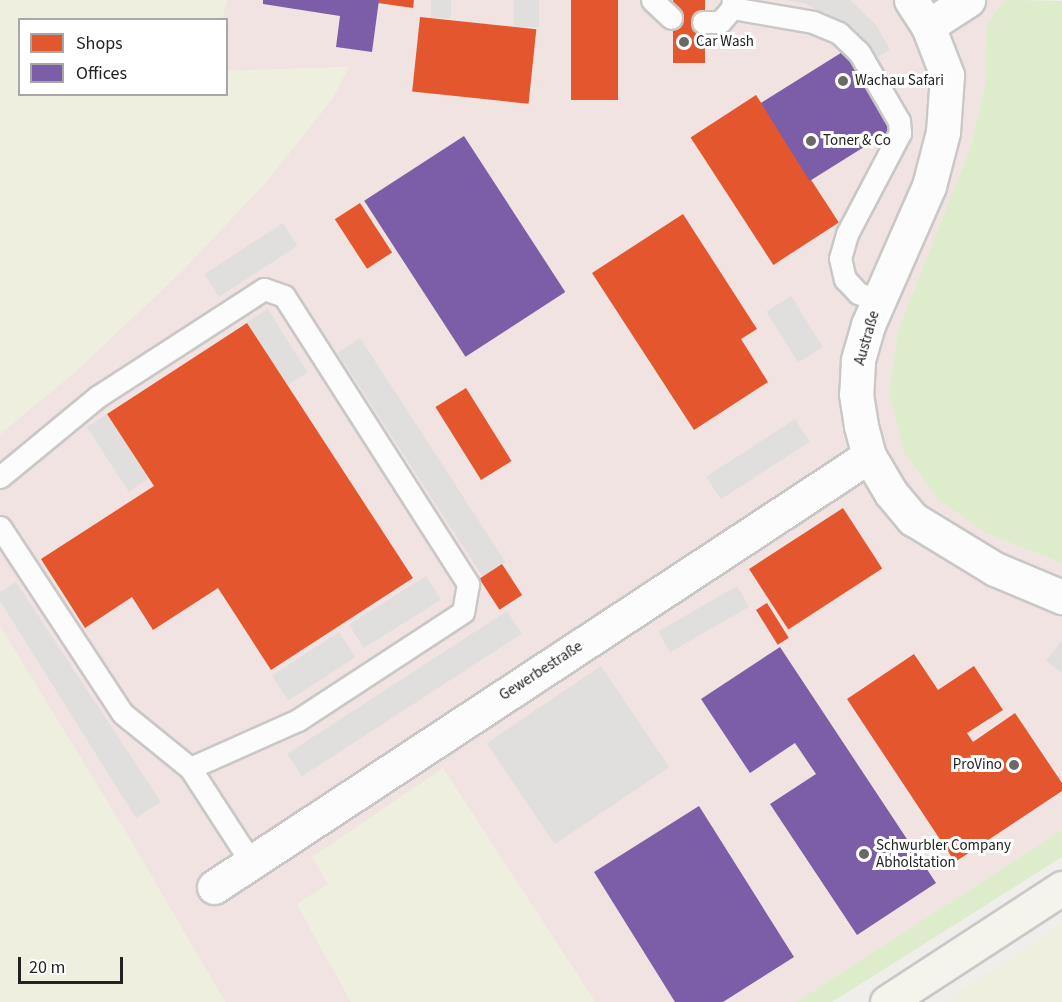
<!DOCTYPE html>
<meta charset="utf-8">
<style>
body{margin:0}
#map{position:relative;width:1062px;height:1002px;overflow:hidden;background:#f0eeeb;font-family:"Source Sans 3",sans-serif}
div>[style]{position:absolute}
.commercial>*{inset:0;background:#f1e3e1}
.farmland>*{inset:0;background:#efefdf}
.grass>*{inset:0;background:#ddeccb}
.parking>*{inset:0;background:#e0dfde;transform-origin:0 0}
.shops>*{inset:0;background:#e4572e;transform-origin:0 0}
.offices>*{inset:0;background:#7b5ea7;transform-origin:0 0}
.roads{filter:drop-shadow(2px 0 #c9c8c7) drop-shadow(-2px 0 #c9c8c7) drop-shadow(0 2px #c9c8c7) drop-shadow(0 -2px #c9c8c7)}
.lane>*{height:21px;margin:-10.5px;padding:0 10.5px;transform-origin:10.5px;border-radius:10.5px;background:#fdfcfc}
.street>*{height:33px;margin:-16.5px;padding:0 16.5px;transform-origin:16.5px;border-radius:16.5px;background:#fdfcfc}
.secondary>*{height:33px;margin:-16.5px;padding:0 16.5px;transform-origin:16.5px;border-radius:16.5px;background:#f4f4ed}
.dots>*{width:16px;height:16px;translate:-50% -50%;box-sizing:border-box;border:3px solid #fff;border-radius:50%}
span{translate:-50% -50%;white-space:nowrap;text-align:center;line-height:1.15;-webkit-text-stroke:6px #fff;paint-order:stroke}
.poi-label{font-size:15px;color:#222}
.left{translate:0 -50%;text-align:left}
.right{translate:-100% -50%;text-align:right}
.street-label{font-size:15px;color:#222}
.legend{position:absolute;left:18px;top:18px;width:210px;height:78px;box-sizing:border-box;background:#fff;border:2px solid #a7a7a7;margin:0;padding:8px 10px;list-style:none;font-size:18px;color:#222}
.legend li{display:flex;align-items:center;gap:12px;height:30px}
.legend b{width:30px;border:2px solid #a7a7a7}
.scale{position:absolute;left:18px;top:957px;width:105px;height:27px;box-sizing:border-box;border:3px solid #222;border-top:0;padding-left:8px;font-size:18px;line-height:21px;white-space:nowrap;color:#222;-webkit-text-stroke:4px #fff;paint-order:stroke}
</style>
<div id="map">
<div class="commercial">
<div style="clip-path:polygon(227px 0,1012px 0,1003px 3px,987px 24px,985px 85px,971px 146px,898px 330px,889px 392px,988px 534px,1062px 563px,1062px 830px,796px 1002px,595px 1002px,443px 768px,328px 884px,297px 904px,351px 1002px,225px 1002px,124px 829px,0 626px,0 434px,74px 373px,181px 272px,267px 181px,332px 99px,348px 67px,227px 71px,226px 20px,222px 19px)"></div>
</div>
<div class="farmland">
<div style="clip-path:polygon(0 0,227px 0,222px 19px,20px 20px,20px 94px,226px 94px,227px 71px,349px 67px,332px 99px,267px 181px,181px 272px,74px 373px,0 434px)"></div>
<div style="clip-path:polygon(0 626px,124px 829px,225px 1002px,0 1002px)"></div>
<div style="clip-path:polygon(443px 768px,595px 1002px,351px 1002px,297px 904px,328px 884px,312px 857px)"></div>
<div style="clip-path:polygon(1062px 923px,1062px 1002px,943px 1002px,1006px 961px)"></div>
</div>
<div class="grass">
<div style="clip-path:polygon(1012px 0,1062px 1px,1062px 563px,988px 534px,939px 500px,904px 452px,889px 392px,898px 330px,971px 146px,985px 85px,987px 24px,1003px 2px)"></div>
<div style="clip-path:polygon(1062px 830px,1062px 857px,832px 1002px,796px 1002px)"></div>
</div>
<div class="parking">
<div style="left:431px;top:0;width:20px;height:18px"></div>
<div style="left:514px;top:0;width:25px;height:27px"></div>
<div style="clip-path:polygon(786px 0,850px 0,876px 25px,890px 50px,874px 59px,853px 27px,847px 29px,807px 4px)"></div>
<div style="left:283px;top:223px;width:27px;height:94px;rotate:57deg"></div>
<div style="left:791px;top:296px;width:60px;height:29px;rotate:58deg"></div>
<div style="left:268px;top:309px;width:75px;height:25px;rotate:58deg"></div>
<div style="left:360px;top:338px;width:267px;height:27px;rotate:57deg"></div>
<div style="left:107px;top:414px;width:77px;height:24px;rotate:57deg"></div>
<div style="left:795px;top:419px;width:27px;height:106px;rotate:57deg"></div>
<div style="left:426px;top:576px;width:28px;height:91px;rotate:58deg"></div>
<div style="clip-path:polygon(16px 582px,161px 802px,136px 818px,0 601px,0 592px)"></div>
<div style="left:737px;top:586px;width:24px;height:91px;rotate:60deg"></div>
<div style="left:507px;top:611px;width:27px;height:262px;rotate:57deg"></div>
<div style="left:339px;top:632px;width:30px;height:80px;rotate:57deg"></div>
<div style="clip-path:polygon(1062px 640px,1062px 673px,1046px 661px)"></div>
<div style="left:601px;top:666px;width:122px;height:138px;rotate:56deg"></div>
</div>
<div class="shops">
<div style="clip-path:polygon(379px 0,414px 0,413px 8px,378px 3px)"></div>
<div style="left:571px;top:0;width:47px;height:100px"></div>
<div style="left:673px;top:0;width:32px;height:63px"></div>
<div style="left:420px;top:17px;width:117px;height:75px;rotate:6deg"></div>
<div style="left:756px;top:95px;width:152px;height:78px;rotate:57deg"></div>
<div style="left:360px;top:203px;width:59px;height:30px;rotate:57deg"></div>
<div style="clip-path:polygon(683px 214px,757px 329px,741px 339px,768px 382px,694px 430px,592px 273px)"></div>
<div style="clip-path:polygon(247px 323px,413px 578px,271px 670px,218px 588px,153px 630px,132px 597px,85px 628px,41px 559px,154px 486px,107px 414px)"></div>
<div style="left:466px;top:388px;width:86px;height:36px;rotate:58deg"></div>
<div style="left:843px;top:508px;width:72px;height:112px;rotate:57deg"></div>
<div style="left:502px;top:564px;width:37px;height:27px;rotate:57deg"></div>
<div style="left:767px;top:603px;width:41px;height:13px;rotate:58deg"></div>
<div style="clip-path:polygon(914px 654px,938px 690px,974px 666px,1003px 710px,967px 733px,973px 742px,1015px 713px,1062px 783px,1062px 791px,955px 862px,847px 699px)"></div>
</div>
<div class="offices">
<div style="clip-path:polygon(263px 0,379px 0,372px 52px,336px 47px,340px 16px,263px 4px)"></div>
<div style="left:844px;top:51px;width:92px;height:98px;rotate:58deg"></div>
<div style="left:464px;top:136px;width:186px;height:119px;rotate:57deg"></div>
<div style="clip-path:polygon(780px 647px,936px 883px,857px 935px,770px 804px,816px 774px,795px 743px,750px 773px,701px 699px)"></div>
<div style="clip-path:polygon(699px 806px,794px 957px,723px 1002px,675px 1002px,594px 872px)"></div>
</div>
<div class="roads">
<div class="lane">
<div style="left:652px;top:0;width:26px;rotate:43deg"></div>
<div style="left:732px;top:8px;width:82px;rotate:9.8deg"></div>
<div style="left:813px;top:22px;width:28px;rotate:23deg"></div>
<div style="left:839px;top:33px;width:28px;rotate:44deg"></div>
<div style="left:859px;top:52px;width:80px;rotate:59.9deg"></div>
<div style="left:899px;top:121px;width:12px;rotate:85deg"></div>
<div style="left:900px;top:133px;width:114px;rotate:117.7deg"></div>
<div style="left:847px;top:234px;width:25px;rotate:106deg"></div>
<div style="left:840px;top:258px;width:22px;rotate:77deg"></div>
<div style="left:845px;top:279px;width:19px;rotate:47deg"></div>
<div style="left:858px;top:293px;width:22px;rotate:22deg"></div>
<div style="left:703px;top:22px;width:17px"></div>
<div style="left:720px;top:22px;width:18px;rotate:-49deg"></div>
<div style="left:732px;top:8px;width:8px;rotate:-83deg"></div>
<div style="left:0;top:477px;width:126px;rotate:-39.5deg"></div>
<div style="left:97px;top:397px;width:199px;rotate:-32.9deg"></div>
<div style="left:264px;top:289px;width:21px;rotate:19deg"></div>
<div style="left:284px;top:296px;width:342px;rotate:57.4deg"></div>
<div style="left:468px;top:584px;width:28px;rotate:100deg"></div>
<div style="left:463px;top:612px;width:197px;rotate:146.8deg"></div>
<div style="left:298px;top:720px;width:118px;rotate:156deg"></div>
<div style="left:0;top:527px;width:222px;rotate:56.7deg"></div>
<div style="left:122px;top:713px;width:87px;rotate:39deg"></div>
<div style="left:190px;top:768px;width:112px;rotate:57deg"></div>
</div>
<div class="street">
<div style="left:911px;top:0;width:31px;rotate:57deg"></div>
<div style="left:928px;top:26px;width:53px;rotate:68.8deg"></div>
<div style="left:947px;top:75px;width:57px;rotate:94deg"></div>
<div style="left:943px;top:132px;width:56px;rotate:104.5deg"></div>
<div style="left:929px;top:186px;width:152px;rotate:113.7deg"></div>
<div style="left:868px;top:325px;width:37px;rotate:106deg"></div>
<div style="left:858px;top:361px;width:33px;rotate:93deg"></div>
<div style="left:856px;top:394px;width:32px;rotate:81deg"></div>
<div style="left:861px;top:426px;width:31px;rotate:75deg"></div>
<div style="left:869px;top:456px;width:43px;rotate:59.3deg"></div>
<div style="left:891px;top:493px;width:34px;rotate:50deg"></div>
<div style="left:913px;top:519px;width:96px;rotate:31.4deg"></div>
<div style="left:995px;top:569px;width:73px;rotate:22.7deg"></div>
<div style="left:928px;top:26px;width:48px;rotate:-33deg"></div>
<div style="left:214px;top:887px;width:784px;rotate:-33.35deg"></div>
</div>
<div class="secondary">
<div style="left:887px;top:1002px;width:209px;rotate:-33.1deg"></div>
</div>
</div>
<div class="dots">
<div style="left:684px;top:42px;background:#6a6968"></div>
<div style="left:843px;top:81px;background:#6a6968"></div>
<div style="left:811px;top:141px;background:#6a6968"></div>
<div style="left:1014px;top:765px;background:#6a6968"></div>
<div style="left:864px;top:854px;background:#6a6968"></div>
</div>
<div class="poi-label">
<span class="left" style="left:696px;top:42px">Car Wash</span>
<span class="left" style="left:855px;top:81px">Wachau Safari</span>
<span class="left" style="left:823px;top:141px">Toner &amp; Co</span>
<span class="right" style="left:1002px;top:765px">ProVino</span>
<span class="left" style="left:876px;top:854px">Schwurbler Company<br>Abholstation</span>
</div>
<div class="street-label">
<span style="left:867px;top:338px;rotate:-74deg">Austraße</span>
<span style="left:541px;top:671px;rotate:-33deg">Gewerbestraße</span>
</div>
<ul class="legend">
<li><b style="height:16px;background:#e4572e"></b>Shops</li>
<li><b style="height:16px;background:#7b5ea7"></b>Offices</li>
</ul>
<div class="scale">20 m</div>
</div>
